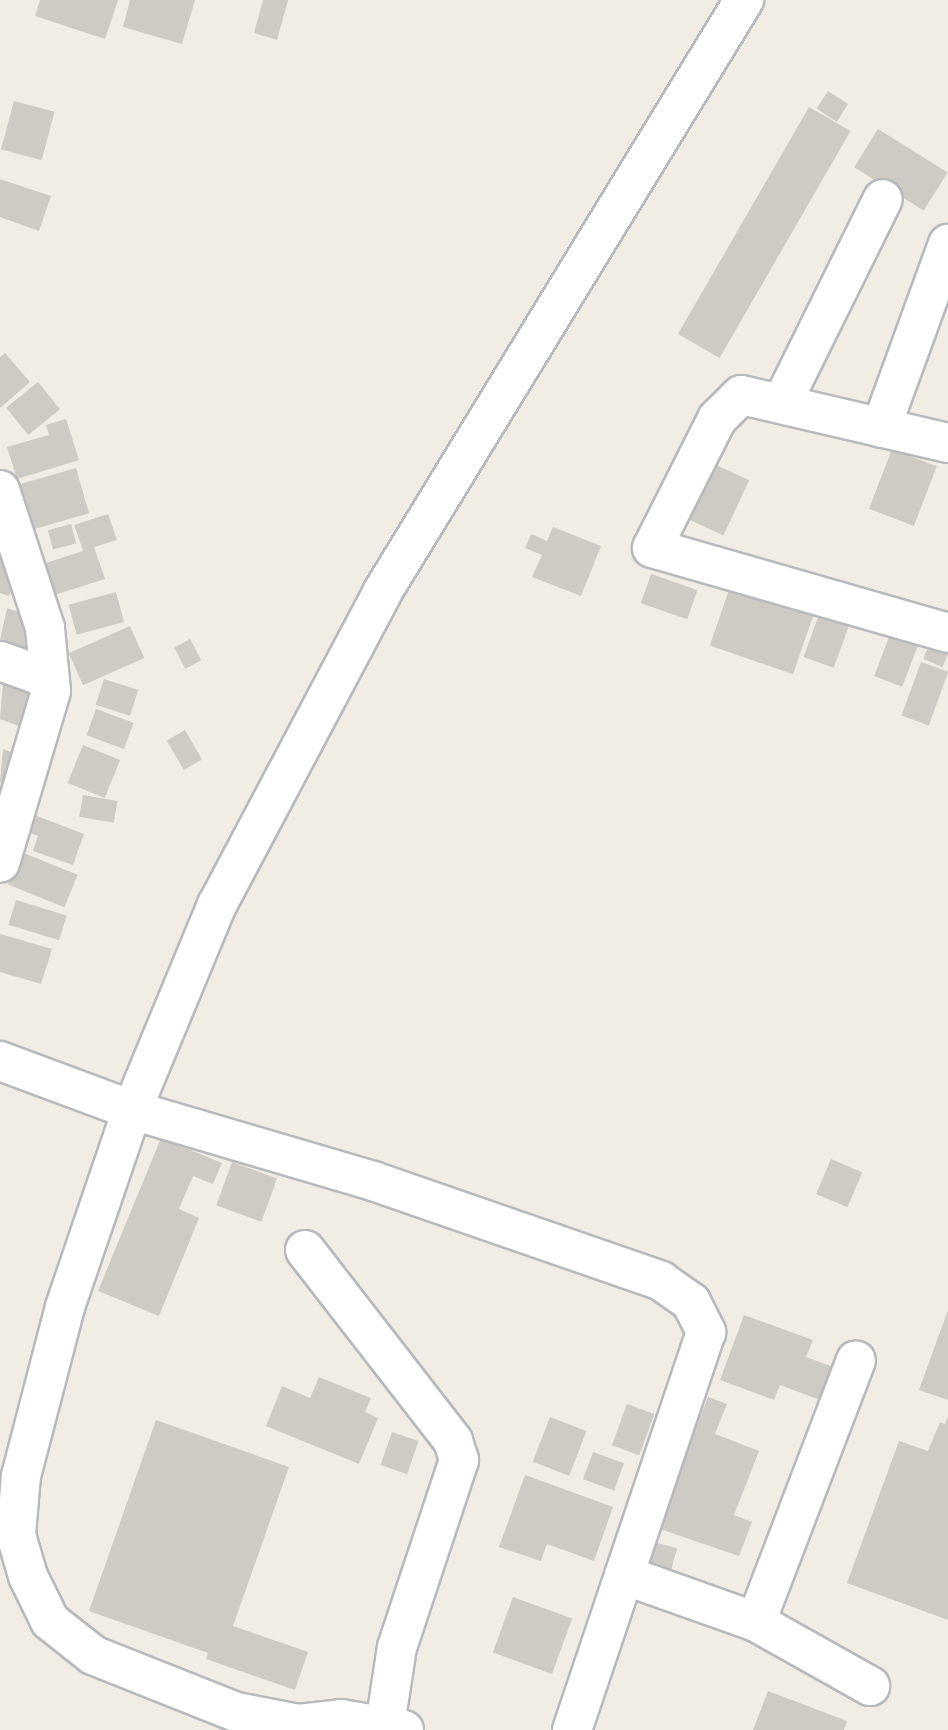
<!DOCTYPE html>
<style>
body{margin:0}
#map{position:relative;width:948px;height:1730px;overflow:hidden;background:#f1ede5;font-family:Raleway,sans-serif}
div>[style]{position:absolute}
.building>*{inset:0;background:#cecac4;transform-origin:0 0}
.roads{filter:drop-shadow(2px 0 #b6b9bd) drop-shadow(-2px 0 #b6b9bd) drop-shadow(0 2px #b6b9bd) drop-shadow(0 -2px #b6b9bd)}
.minor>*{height:38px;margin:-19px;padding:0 19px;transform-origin:19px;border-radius:19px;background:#fff}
span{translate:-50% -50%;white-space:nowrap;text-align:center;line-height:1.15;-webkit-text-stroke:6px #fff;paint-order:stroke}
</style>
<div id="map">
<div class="building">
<div style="clip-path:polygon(40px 0,118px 0,105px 39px,35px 16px)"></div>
<div style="clip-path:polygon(130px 0,195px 0,182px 44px,123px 27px)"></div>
<div style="clip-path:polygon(263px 0,288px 0,277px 40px,254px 33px)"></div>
<div style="left:828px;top:91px;width:24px;height:21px;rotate:33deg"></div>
<div style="left:14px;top:101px;width:42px;height:50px;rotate:15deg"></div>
<div style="left:809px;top:107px;width:48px;height:262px;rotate:30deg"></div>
<div style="left:878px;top:129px;width:82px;height:45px;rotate:32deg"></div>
<div style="clip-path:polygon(0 179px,51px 196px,39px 231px,0 217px)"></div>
<div style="clip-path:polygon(5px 353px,30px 382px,0 408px,0 357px)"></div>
<div style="left:38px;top:382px;width:35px;height:41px;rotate:51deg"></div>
<div style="clip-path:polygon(66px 419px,79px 460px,17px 479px,7px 447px,49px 435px,46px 425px)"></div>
<div style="left:892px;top:449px;width:48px;height:64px;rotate:21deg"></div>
<div style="left:712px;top:463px;width:41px;height:61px;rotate:25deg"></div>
<div style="left:76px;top:468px;width:47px;height:67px;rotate:74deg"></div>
<div style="clip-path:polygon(108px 514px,117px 540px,94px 547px,105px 579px,51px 596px,40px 565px,83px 551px,74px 525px)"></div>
<div style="left:71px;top:524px;width:20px;height:24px;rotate:75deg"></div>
<div style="clip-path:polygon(553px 527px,601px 546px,581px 596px,532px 577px,542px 555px,525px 548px,531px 534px,547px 541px)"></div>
<div style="clip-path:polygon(0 551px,22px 558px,9px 596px,0 593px)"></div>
<div style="left:651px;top:574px;width:49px;height:31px;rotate:19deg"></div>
<div style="left:730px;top:587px;width:88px;height:62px;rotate:19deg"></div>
<div style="left:116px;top:592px;width:31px;height:49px;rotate:75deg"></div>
<div style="clip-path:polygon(7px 608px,41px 620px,29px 651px,0 640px)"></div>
<div style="left:821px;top:609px;width:32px;height:51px;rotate:20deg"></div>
<div style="left:130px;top:626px;width:35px;height:67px;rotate:66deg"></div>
<div style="left:891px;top:632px;width:30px;height:47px;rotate:21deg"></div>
<div style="left:190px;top:639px;width:24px;height:18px;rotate:62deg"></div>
<div style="left:929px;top:645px;width:21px;height:15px;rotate:23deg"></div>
<div style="left:921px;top:662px;width:29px;height:57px;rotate:20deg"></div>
<div style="left:104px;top:679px;width:36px;height:27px;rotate:18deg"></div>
<div style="clip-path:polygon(3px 682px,34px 694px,22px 727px,0 719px)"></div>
<div style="left:96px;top:709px;width:40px;height:28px;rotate:20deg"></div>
<div style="left:185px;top:730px;width:34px;height:21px;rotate:60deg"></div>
<div style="left:83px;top:745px;width:40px;height:41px;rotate:22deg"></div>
<div style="clip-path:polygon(3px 749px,32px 760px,22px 789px,0 782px)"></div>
<div style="left:83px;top:795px;width:35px;height:22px;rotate:10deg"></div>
<div style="clip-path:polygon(29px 813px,84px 834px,73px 865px,33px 851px,38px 836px,23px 830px)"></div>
<div style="left:21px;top:852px;width:61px;height:35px;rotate:22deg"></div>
<div style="left:16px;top:900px;width:53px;height:26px;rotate:17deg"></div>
<div style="clip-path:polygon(0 934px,52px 949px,41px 984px,0 972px)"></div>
<div style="clip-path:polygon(161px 1138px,222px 1163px,213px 1184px,193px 1176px,179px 1209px,199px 1218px,159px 1316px,98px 1291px)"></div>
<div style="left:831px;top:1159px;width:34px;height:38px;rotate:23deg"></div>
<div style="left:232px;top:1162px;width:48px;height:46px;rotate:20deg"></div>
<div style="clip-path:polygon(948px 1310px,948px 1400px,919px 1390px)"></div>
<div style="clip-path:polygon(744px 1315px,813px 1340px,806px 1357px,833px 1367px,820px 1400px,780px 1385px,774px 1400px,720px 1380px)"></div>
<div style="clip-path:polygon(319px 1377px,371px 1398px,365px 1412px,378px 1418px,359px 1464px,266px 1426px,282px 1386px,310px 1398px)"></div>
<div style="clip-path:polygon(708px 1397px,727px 1404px,715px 1434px,759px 1451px,734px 1515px,752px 1522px,739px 1556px,657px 1528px)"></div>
<div style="left:627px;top:1404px;width:29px;height:44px;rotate:20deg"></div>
<div style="clip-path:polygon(948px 1416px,948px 1620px,847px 1583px,899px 1441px,928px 1451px,940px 1422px,945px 1424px)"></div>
<div style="left:550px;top:1417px;width:39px;height:48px;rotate:21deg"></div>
<div style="clip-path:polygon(156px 1420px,289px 1467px,233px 1626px,308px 1652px,295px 1690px,206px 1659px,208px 1653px,89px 1611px)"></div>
<div style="left:392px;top:1432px;width:28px;height:35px;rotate:19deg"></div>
<div style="left:593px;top:1452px;width:33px;height:29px;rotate:20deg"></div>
<div style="clip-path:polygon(525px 1475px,613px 1507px,594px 1561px,547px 1544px,541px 1561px,499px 1547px)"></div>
<div style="left:650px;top:1541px;width:28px;height:34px;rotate:15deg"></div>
<div style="left:513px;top:1597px;width:63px;height:59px;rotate:20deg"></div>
<div style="clip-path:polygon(768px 1691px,847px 1721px,844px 1730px,753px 1730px)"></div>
</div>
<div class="roads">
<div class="minor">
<div style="left:783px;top:401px;width:225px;rotate:-63.7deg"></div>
<div style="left:881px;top:428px;width:196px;rotate:-70deg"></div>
<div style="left:948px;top:443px;width:212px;rotate:-166.9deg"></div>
<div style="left:741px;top:395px;width:34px;rotate:135deg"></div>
<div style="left:717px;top:419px;width:144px;rotate:116.7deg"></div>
<div style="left:652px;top:548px;width:308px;rotate:16deg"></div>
<div style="left:0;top:490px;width:145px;rotate:71.9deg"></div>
<div style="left:45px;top:628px;width:63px;rotate:84.6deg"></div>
<div style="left:51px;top:691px;width:179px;rotate:106.5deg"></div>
<div style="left:0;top:661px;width:53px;rotate:19.8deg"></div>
<div style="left:0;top:1061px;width:141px;rotate:20.4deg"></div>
<div style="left:132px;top:1110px;width:251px;rotate:16.4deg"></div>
<div style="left:373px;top:1181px;width:305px;rotate:19.1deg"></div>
<div style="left:661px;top:1281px;width:37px;rotate:35deg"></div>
<div style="left:691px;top:1302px;width:34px;rotate:63deg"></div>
<div style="left:706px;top:1332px;width:420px;rotate:108.6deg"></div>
<div style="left:305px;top:1250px;width:242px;rotate:52.2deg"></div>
<div style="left:453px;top:1441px;width:20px;rotate:72deg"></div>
<div style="left:459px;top:1460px;width:197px;rotate:108.3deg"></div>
<div style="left:397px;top:1647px;width:79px;rotate:98.7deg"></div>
<div style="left:624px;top:1575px;width:140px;rotate:19.6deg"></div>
<div style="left:756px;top:1622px;width:131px;rotate:29.3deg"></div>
<div style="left:756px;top:1622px;width:280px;rotate:-69.1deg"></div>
<div style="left:404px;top:1730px;width:64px;rotate:-170.1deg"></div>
<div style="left:341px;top:1719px;width:43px;rotate:173.4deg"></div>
<div style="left:298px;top:1724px;width:63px;rotate:-169deg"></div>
<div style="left:236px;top:1712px;width:154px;rotate:-158.3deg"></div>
<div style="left:93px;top:1655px;width:55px;rotate:-141.7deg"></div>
<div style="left:50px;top:1621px;width:50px;rotate:-116.1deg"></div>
<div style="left:28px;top:1576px;width:43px;rotate:-106.3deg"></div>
<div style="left:16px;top:1535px;width:59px;rotate:-85.2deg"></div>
<div style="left:21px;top:1476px;width:175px;rotate:-75.4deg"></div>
<div style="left:65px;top:1307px;width:208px;rotate:-71.2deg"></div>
<div style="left:132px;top:1110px;width:222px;rotate:-67.5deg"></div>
<div style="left:217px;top:905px;width:355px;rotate:-62.1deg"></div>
<div style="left:383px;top:591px;width:693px;rotate:-58.58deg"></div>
</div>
</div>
</div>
